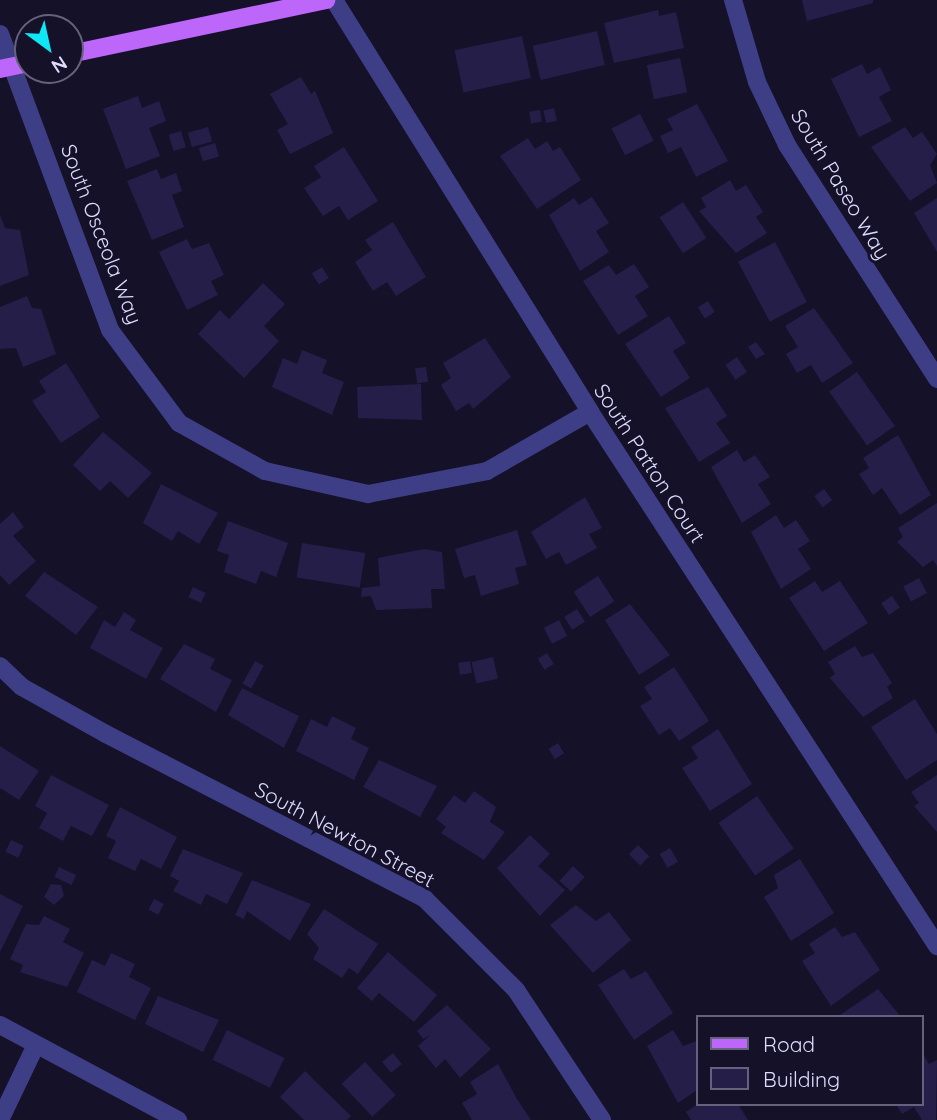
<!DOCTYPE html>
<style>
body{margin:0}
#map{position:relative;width:937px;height:1120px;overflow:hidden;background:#151129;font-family:Quicksand,sans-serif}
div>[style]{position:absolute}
.building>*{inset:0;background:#251e49;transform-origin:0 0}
.minor>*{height:18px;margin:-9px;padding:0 9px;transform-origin:9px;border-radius:9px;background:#3e3e86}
.major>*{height:18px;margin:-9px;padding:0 9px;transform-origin:9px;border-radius:9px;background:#bd66fa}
span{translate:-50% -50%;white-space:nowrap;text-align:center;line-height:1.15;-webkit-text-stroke:6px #151129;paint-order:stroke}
.street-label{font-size:21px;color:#dddbfe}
.legend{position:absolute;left:696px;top:1015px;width:228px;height:91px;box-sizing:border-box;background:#151129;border:2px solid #65627e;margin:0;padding:9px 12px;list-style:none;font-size:21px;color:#dddbfe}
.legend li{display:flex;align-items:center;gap:14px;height:35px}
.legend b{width:35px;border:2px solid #65627e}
.north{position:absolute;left:14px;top:14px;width:70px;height:70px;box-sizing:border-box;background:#151129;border:2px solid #65627e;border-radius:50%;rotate:147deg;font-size:19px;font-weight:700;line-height:28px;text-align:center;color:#dddbfe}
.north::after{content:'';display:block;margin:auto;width:24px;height:32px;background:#0ee7f6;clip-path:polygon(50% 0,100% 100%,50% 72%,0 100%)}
</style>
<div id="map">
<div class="building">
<div style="clip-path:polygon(802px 0,873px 0,873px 3px,807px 21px)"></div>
<div style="clip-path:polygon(658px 10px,659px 16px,676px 12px,684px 48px,614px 63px,604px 23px)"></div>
<div style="left:597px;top:31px;width:35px;height:66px;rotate:77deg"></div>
<div style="left:522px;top:36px;width:43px;height:69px;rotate:78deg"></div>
<div style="left:680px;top:58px;width:35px;height:34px;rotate:78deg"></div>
<div style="clip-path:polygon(862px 64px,867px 74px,880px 67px,891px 90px,879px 97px,892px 121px,859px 137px,831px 79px)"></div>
<div style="clip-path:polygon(301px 77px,311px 94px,315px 91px,333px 133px,290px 154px,277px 130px,288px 124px,270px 94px)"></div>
<div style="clip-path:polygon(138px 96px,142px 108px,159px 101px,166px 121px,149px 128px,160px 156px,126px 169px,103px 109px)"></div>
<div style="clip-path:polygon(697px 104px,728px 161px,696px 177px,681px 147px,668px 153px,660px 136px,673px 130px,667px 119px)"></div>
<div style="left:554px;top:108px;width:13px;height:11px;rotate:77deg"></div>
<div style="left:540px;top:110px;width:12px;height:11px;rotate:81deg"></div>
<div style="left:640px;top:114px;width:30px;height:32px;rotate:63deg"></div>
<div style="left:208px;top:127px;width:15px;height:21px;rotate:74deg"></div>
<div style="clip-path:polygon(905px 127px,913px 138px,922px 132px,937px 154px,930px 165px,937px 183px,910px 201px,871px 147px)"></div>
<div style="left:181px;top:131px;width:17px;height:13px;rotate:73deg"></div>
<div style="clip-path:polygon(528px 138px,535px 149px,547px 141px,553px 151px,560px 147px,581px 180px,537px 209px,500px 156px)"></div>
<div style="left:215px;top:143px;width:14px;height:17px;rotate:73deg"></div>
<div style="clip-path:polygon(344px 147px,378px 201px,348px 220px,339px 206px,323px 216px,304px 188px,321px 177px,314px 166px)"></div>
<div style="clip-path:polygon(157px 169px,161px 179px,176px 173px,182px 191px,172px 195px,184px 227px,152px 240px,127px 181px)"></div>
<div style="clip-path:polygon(730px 180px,736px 191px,746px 185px,763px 212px,756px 217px,767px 233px,736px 253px,699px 211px,706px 207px,701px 198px)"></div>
<div style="clip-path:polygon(592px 197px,609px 223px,596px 231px,609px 252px,580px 271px,549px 215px,574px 198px,579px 205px)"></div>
<div style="clip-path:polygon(937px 198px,937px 252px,914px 213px)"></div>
<div style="left:683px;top:202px;width:43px;height:28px;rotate:57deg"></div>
<div style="clip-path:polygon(0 215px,5px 228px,20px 230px,29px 275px,0 286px)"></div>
<div style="clip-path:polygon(393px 222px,426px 277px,396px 296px,387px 282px,373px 291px,355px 262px,372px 250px,365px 240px)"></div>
<div style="clip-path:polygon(187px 239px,192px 249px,209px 243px,224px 275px,211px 281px,218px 295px,187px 310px,159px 252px)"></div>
<div style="left:775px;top:242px;width:68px;height:42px;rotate:62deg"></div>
<div style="clip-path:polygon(634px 264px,649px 287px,635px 296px,648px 316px,618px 335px,583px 281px,609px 265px,616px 275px)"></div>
<div style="left:322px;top:267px;width:13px;height:12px;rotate:58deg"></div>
<div style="clip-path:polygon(263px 283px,285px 304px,264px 326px,279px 341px,244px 378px,198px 334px,220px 310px,229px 319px)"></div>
<div style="clip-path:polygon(27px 296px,32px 308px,41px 309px,56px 354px,23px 367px,16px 348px,0 349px,0 307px)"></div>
<div style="left:708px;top:301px;width:13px;height:12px;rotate:58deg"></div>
<div style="clip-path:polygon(814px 308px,853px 363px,822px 383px,811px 365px,797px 373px,786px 354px,798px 347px,785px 326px)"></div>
<div style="clip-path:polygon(669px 316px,686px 343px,673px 351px,690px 378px,661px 397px,625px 344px)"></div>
<div style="clip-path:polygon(485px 338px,511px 377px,473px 409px,469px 403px,456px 411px,441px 385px,451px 378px,443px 363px)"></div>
<div style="clip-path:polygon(756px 342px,765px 354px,756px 359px,748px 347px)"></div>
<div style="clip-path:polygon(302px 350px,327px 360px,322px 373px,344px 382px,332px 415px,272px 387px,283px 358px,297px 364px)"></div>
<div style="left:737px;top:357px;width:18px;height:14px;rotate:56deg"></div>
<div style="clip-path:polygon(66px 363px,100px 417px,61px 443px,32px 401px,46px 392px,39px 381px)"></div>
<div style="left:426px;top:367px;width:15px;height:11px;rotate:82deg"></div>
<div style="left:857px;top:372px;width:66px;height:34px;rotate:55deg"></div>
<div style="clip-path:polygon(421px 384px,422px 420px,358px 418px,357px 387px)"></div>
<div style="clip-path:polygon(708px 387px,727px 416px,716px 423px,730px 443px,699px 462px,665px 408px)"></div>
<div style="clip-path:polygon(103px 432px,152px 473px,128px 498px,110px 481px,100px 491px,73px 465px)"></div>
<div style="clip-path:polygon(898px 435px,931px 495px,900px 515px,882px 488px,873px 495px,859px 474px,869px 468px,863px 458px)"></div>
<div style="clip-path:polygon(737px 450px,744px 462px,755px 455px,770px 477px,758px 484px,771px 504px,742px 523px,711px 467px)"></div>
<div style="clip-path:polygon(161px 484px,218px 513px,199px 544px,178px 531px,172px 541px,143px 523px)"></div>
<div style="left:824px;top:489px;width:14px;height:12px;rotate:54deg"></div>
<div style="clip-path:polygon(585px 497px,602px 528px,589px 534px,597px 548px,566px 565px,559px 552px,546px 559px,531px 532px)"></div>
<div style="clip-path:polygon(937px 503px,937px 566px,933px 560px,923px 567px,897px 542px,903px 537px,898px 528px)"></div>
<div style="clip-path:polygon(13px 512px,24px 527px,13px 536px,36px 561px,9px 585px,0 575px,0 524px)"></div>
<div style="clip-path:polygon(776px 515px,784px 528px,796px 520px,810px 541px,798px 549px,811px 569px,781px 589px,751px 532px)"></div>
<div style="clip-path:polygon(228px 521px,288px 543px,276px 577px,261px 571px,256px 584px,224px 572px,229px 555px,217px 551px)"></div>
<div style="clip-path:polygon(517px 530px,527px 565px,515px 568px,519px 584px,481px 596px,475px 575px,464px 578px,455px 549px)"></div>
<div style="left:302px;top:543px;width:64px;height:35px;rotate:9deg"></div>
<div style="clip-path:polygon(424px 549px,442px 552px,445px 589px,431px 589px,432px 608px,376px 610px,371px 596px,361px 597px,362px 588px,380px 586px,378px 558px)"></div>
<div style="clip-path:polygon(44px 572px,98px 607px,76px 635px,25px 596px)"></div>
<div style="left:598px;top:576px;width:30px;height:29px;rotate:57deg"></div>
<div style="left:919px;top:578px;width:17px;height:18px;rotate:62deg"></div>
<div style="clip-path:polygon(815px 581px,822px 592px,840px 581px,868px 623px,824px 651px,789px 598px)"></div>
<div style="left:193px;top:587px;width:14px;height:11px;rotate:25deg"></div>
<div style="left:892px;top:596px;width:14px;height:13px;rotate:56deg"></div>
<div style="clip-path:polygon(630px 604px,670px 655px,639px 675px,605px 620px)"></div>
<div style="left:577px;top:609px;width:15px;height:15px;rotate:58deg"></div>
<div style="clip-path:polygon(124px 612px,136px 620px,130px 630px,163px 648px,146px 679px,90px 648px,104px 620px,115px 627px)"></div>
<div style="left:559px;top:620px;width:18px;height:17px;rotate:63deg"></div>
<div style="clip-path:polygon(184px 644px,215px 659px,210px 669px,232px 680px,216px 712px,160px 679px)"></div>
<div style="clip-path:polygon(855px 646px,862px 657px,873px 653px,892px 683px,887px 687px,893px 698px,863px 717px,830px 678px,835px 674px,828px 662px)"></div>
<div style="left:547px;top:653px;width:13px;height:11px;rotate:58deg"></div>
<div style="left:493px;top:657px;width:22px;height:22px;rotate:77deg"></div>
<div style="left:255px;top:661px;width:10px;height:26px;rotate:29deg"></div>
<div style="left:470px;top:661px;width:12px;height:12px;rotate:81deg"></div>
<div style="clip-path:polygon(674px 667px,709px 721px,679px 741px,670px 728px,659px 735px,640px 706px,652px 699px,644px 687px)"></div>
<div style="clip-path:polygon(242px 688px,299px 716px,284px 748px,228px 715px)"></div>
<div style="clip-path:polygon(915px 699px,937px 734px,937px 760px,906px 780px,871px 727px)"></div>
<div style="clip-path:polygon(332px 716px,356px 728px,351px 739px,369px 748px,354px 780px,296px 751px,311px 719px,327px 727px)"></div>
<div style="clip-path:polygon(718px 729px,752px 784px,710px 811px,682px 768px,698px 758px,691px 747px)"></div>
<div style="left:558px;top:743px;width:12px;height:11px;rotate:59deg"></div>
<div style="clip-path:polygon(0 746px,39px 771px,19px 800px,0 788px)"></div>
<div style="clip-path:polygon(379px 760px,437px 786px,420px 817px,363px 787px)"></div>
<div style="clip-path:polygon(51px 775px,109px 805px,92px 836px,71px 826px,63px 841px,39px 828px,47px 813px,35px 806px)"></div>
<div style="clip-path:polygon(937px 775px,937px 832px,914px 806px,919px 803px,911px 792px)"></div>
<div style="clip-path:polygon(474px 791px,496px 807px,490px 822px,505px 832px,484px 860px,441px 833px,446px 827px,436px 819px,454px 795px,465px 803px)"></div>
<div style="left:757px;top:796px;width:64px;height:47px;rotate:55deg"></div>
<div style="clip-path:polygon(120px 807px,177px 837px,161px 869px,141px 859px,135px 871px,108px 858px,116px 841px,106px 836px)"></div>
<div style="clip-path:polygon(530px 835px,550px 854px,538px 866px,565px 890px,540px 916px,497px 868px)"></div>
<div style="left:11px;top:840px;width:14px;height:13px;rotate:25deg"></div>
<div style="left:638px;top:845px;width:16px;height:13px;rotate:45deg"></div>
<div style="left:670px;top:848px;width:16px;height:12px;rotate:60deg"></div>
<div style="clip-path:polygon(183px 849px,243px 873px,227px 904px,206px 894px,201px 905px,173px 891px,179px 881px,170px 876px)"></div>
<div style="clip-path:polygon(800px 859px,834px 913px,791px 941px,764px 897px,778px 888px,774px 875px)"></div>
<div style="left:573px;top:866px;width:16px;height:20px;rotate:43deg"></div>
<div style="left:59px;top:867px;width:19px;height:11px;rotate:25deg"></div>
<div style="clip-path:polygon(252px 880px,311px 904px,290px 941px,247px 911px,244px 919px,235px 915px)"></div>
<div style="clip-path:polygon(51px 884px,61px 885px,64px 896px,54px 905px,44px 897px)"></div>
<div style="clip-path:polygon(0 894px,23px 906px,0 952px)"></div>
<div style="left:154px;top:899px;width:11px;height:12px;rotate:27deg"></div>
<div style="clip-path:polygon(576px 905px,596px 921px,609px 912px,631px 940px,593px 973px,550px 925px)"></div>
<div style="clip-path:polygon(324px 909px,378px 944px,358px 974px,349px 968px,342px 978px,313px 959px,319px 948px,307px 934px)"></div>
<div style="clip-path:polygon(44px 916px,70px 929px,63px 942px,84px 953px,67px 987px,20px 972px,23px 965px,10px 959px,26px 924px,39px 925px)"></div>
<div style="clip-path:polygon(835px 927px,842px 937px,855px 932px,880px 970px,831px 1006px,802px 961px,815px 953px,809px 944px)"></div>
<div style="clip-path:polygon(388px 952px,437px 995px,414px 1022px,379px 993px,372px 1001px,357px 988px)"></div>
<div style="clip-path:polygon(111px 953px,135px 964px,129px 977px,151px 988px,135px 1020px,77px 992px,92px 960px,105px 966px)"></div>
<div style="clip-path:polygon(624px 969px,631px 979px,646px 971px,673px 1013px,634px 1040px,598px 985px)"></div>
<div style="clip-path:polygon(878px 989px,901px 1017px,841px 1017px,840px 1015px)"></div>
<div style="clip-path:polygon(158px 996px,219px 1020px,203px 1052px,145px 1024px)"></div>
<div style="clip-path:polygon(447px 1005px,491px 1049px,460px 1078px,445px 1059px,436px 1068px,418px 1046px,430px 1035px,423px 1039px,417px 1031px)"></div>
<div style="left:227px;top:1030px;width:64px;height:33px;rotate:26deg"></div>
<div style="clip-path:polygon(673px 1030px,683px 1046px,697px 1041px,697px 1090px,678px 1103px,647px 1046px)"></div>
<div style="clip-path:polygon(921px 1051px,929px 1064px,937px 1060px,936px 1120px,922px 1120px,914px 1107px,902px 1114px,896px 1104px,921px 1104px)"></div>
<div style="left:393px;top:1053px;width:14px;height:14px;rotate:51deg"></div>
<div style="left:365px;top:1062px;width:45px;height:32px;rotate:47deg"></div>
<div style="clip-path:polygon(498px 1064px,517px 1099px,531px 1120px,472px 1120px,462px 1103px,477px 1094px,470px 1082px)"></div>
<div style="clip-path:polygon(305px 1071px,351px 1116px,347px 1120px,304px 1120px,280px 1097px)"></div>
<div style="clip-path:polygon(698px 1104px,738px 1104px,748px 1120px,691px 1120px,686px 1112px)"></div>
</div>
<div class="minor">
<div style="left:334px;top:0;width:485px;rotate:58.1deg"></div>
<div style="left:590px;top:412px;width:637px;rotate:56.98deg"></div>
<div style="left:733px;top:0;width:85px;rotate:73.7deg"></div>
<div style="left:757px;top:82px;width:70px;rotate:64.5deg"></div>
<div style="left:787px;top:145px;width:278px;rotate:57.3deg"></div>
<div style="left:0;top:34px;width:316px;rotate:69.6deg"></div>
<div style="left:110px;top:330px;width:116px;rotate:53.4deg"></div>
<div style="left:179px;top:423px;width:98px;rotate:29.2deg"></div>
<div style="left:265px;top:471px;width:106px;rotate:12.6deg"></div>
<div style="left:368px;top:494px;width:121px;rotate:-10.9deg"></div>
<div style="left:487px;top:471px;width:119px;rotate:-29.8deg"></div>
<div style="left:0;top:666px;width:30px;rotate:44deg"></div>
<div style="left:22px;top:687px;width:96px;rotate:29.2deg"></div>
<div style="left:106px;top:734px;width:359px;rotate:27.3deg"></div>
<div style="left:425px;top:899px;width:129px;rotate:45deg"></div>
<div style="left:516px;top:990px;width:156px;rotate:56.5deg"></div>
<div style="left:0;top:1025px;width:202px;rotate:28.1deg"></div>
<div style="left:0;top:1120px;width:83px;rotate:-64.4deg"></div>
</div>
<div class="major">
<div style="left:70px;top:54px;width:262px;rotate:-11.9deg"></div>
<div style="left:0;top:69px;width:29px;rotate:-12deg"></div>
</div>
<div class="street-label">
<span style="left:841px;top:184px;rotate:59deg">South Paseo Way</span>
<span style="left:102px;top:234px;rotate:69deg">South Osceola Way</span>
<span style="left:650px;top:463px;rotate:57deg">South Patton Court</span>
<span style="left:345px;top:834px;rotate:28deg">South Newton Street</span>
</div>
<ul class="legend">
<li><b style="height:9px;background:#bd66fa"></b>Road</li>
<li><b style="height:19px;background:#251e49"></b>Building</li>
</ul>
<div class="north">N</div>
</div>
